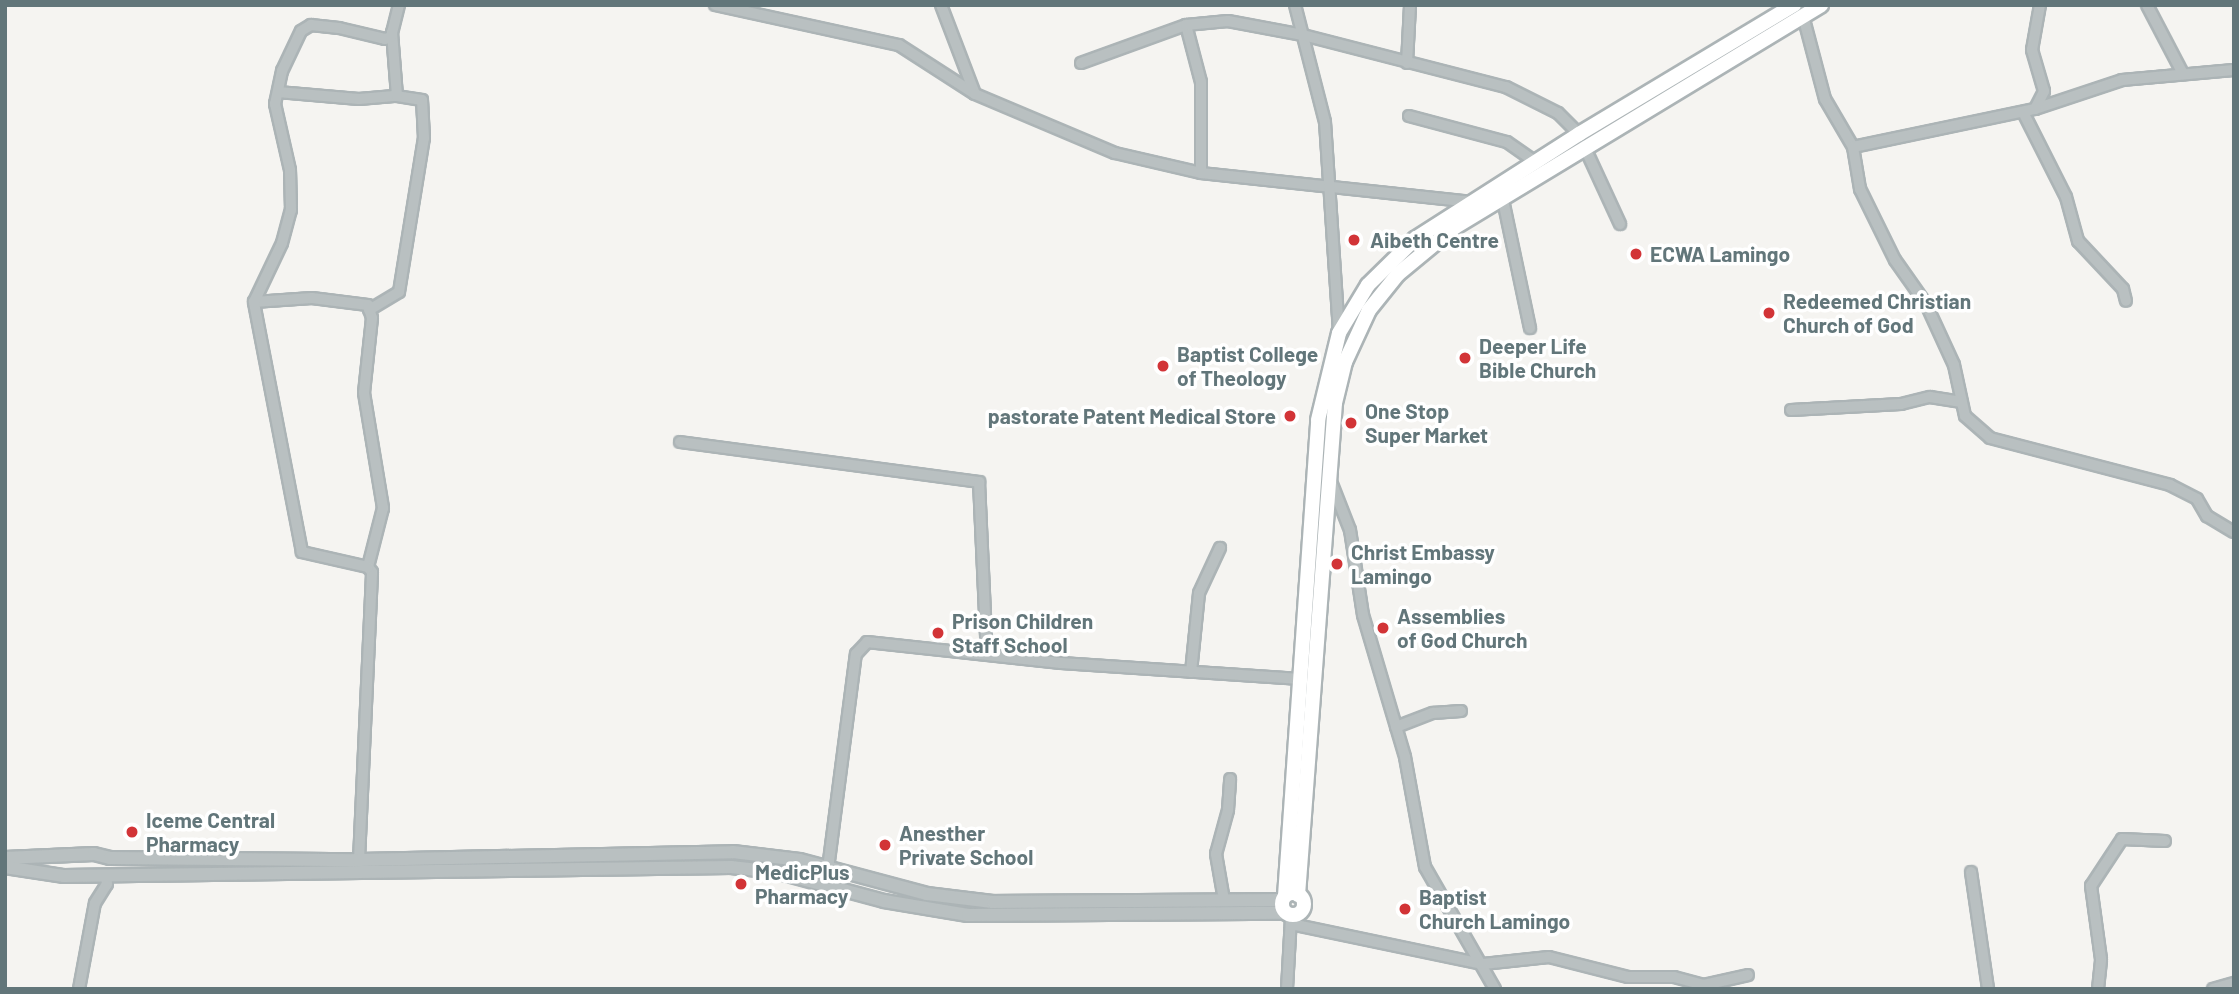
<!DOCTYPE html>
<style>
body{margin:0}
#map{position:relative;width:2239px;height:994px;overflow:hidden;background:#f5f4f1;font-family:Barlow,sans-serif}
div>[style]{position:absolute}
.roads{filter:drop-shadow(2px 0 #acb4b6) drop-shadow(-2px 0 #acb4b6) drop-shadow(0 2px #acb4b6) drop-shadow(0 -2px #acb4b6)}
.minor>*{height:10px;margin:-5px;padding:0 5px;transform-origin:5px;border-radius:5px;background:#b9c0c1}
.tertiary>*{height:12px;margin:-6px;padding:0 6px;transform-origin:6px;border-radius:6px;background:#b9c0c1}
.secondary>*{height:14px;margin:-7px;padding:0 7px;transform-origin:7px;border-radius:7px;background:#fff}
.secondary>.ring{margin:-7px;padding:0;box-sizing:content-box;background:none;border:14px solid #fff;border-radius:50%}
.dots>*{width:19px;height:19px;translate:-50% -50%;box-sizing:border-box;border:4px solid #fff;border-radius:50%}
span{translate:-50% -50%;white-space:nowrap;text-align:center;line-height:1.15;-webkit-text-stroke:7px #fff;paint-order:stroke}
.poi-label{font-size:21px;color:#62767a;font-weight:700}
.left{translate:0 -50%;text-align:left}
.right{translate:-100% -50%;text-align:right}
.frame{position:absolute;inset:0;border:7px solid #62767a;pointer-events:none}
</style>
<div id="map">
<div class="roads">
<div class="minor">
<div style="left:715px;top:5px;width:188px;rotate:12.3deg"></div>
<div style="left:899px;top:45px;width:90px;rotate:32.8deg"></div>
<div style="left:941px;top:5px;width:95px;rotate:69.1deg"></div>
<div style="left:975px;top:94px;width:152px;rotate:22.9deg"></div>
<div style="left:1115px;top:153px;width:88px;rotate:13.1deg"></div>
<div style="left:1201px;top:173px;width:275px;rotate:6.1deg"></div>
<div style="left:1295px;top:5px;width:121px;rotate:75.6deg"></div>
<div style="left:1325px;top:122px;width:211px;rotate:86.2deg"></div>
<div style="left:2147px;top:5px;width:78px;rotate:62.4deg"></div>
<div style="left:1802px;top:12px;width:90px;rotate:75.2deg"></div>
<div style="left:1825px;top:99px;width:56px;rotate:59.7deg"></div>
<div style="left:1853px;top:147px;width:186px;rotate:-11.8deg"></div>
<div style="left:2035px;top:109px;width:92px;rotate:-18.4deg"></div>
<div style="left:2122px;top:80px;width:112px;rotate:-5.1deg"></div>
<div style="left:1186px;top:25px;width:59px;rotate:75.3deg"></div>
<div style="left:1201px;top:82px;width:91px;rotate:90deg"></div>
<div style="left:1081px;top:63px;width:112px;rotate:-19.9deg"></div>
<div style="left:1186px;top:25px;width:42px;rotate:-5.4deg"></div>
<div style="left:1228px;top:21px;width:76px;rotate:10.6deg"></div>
<div style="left:1303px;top:35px;width:210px;rotate:14.4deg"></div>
<div style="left:1506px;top:87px;width:58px;rotate:26.6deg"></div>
<div style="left:1558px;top:113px;width:30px;rotate:45deg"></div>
<div style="left:1407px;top:63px;width:58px;rotate:-87deg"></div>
<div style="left:278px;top:92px;width:81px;rotate:4.9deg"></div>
<div style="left:359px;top:99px;width:38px;rotate:-5deg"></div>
<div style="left:2035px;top:109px;width:20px;rotate:-63deg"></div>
<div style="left:2044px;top:91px;width:43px;rotate:-106.3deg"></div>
<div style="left:2032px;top:50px;width:46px;rotate:-79.9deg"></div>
<div style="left:2023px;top:112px;width:95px;rotate:63.2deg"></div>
<div style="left:2066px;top:197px;width:46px;rotate:74.7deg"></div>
<div style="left:2078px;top:241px;width:66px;rotate:46.8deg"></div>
<div style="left:2123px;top:289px;width:12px;rotate:76deg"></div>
<div style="left:1409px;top:116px;width:101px;rotate:14.9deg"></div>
<div style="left:1507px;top:142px;width:39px;rotate:35deg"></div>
<div style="left:1584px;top:146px;width:86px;rotate:65.2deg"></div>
<div style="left:1853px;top:147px;width:43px;rotate:80.5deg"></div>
<div style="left:1860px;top:189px;width:79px;rotate:63.8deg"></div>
<div style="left:1895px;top:260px;width:54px;rotate:54.8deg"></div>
<div style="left:1926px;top:304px;width:67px;rotate:65.3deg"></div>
<div style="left:1954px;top:365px;width:52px;rotate:77.8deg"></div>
<div style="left:1965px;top:416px;width:33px;rotate:41deg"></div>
<div style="left:1990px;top:438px;width:186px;rotate:14.6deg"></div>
<div style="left:2170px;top:485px;width:30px;rotate:27deg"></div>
<div style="left:2197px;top:499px;width:20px;rotate:60deg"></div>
<div style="left:2207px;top:516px;width:31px;rotate:31deg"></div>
<div style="left:1503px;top:200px;width:131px;rotate:78.1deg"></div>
<div style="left:254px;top:302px;width:58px;rotate:-3.9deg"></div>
<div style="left:312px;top:298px;width:56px;rotate:7.1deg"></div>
<div style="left:368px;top:305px;width:14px;rotate:73deg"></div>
<div style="left:372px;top:318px;width:75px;rotate:96.1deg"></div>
<div style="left:364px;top:393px;width:117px;rotate:80.6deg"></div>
<div style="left:383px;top:508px;width:61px;rotate:104.3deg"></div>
<div style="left:369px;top:310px;width:35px;rotate:-31deg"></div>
<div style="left:399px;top:292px;width:156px;rotate:-80.8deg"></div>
<div style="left:424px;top:138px;width:38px;rotate:-93deg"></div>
<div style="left:422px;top:100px;width:25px;rotate:-171deg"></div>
<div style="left:397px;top:96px;width:64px;rotate:-94.5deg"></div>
<div style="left:1791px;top:410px;width:110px;rotate:-3.1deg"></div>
<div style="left:1901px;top:404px;width:30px;rotate:-14deg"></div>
<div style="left:1930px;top:397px;width:32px;rotate:9deg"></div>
<div style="left:680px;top:442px;width:302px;rotate:7.6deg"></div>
<div style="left:979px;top:482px;width:173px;rotate:87.4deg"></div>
<div style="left:1330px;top:479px;width:55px;rotate:68.6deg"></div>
<div style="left:1350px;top:530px;width:86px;rotate:81.3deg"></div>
<div style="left:1363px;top:615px;width:148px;rotate:73.5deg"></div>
<div style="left:1405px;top:757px;width:112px;rotate:79.7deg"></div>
<div style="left:1425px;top:867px;width:141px;rotate:60.2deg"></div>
<div style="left:1191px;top:672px;width:79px;rotate:-84.2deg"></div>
<div style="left:1199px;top:593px;width:50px;rotate:-65deg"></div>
<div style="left:1396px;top:727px;width:40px;rotate:-21deg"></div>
<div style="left:1433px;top:713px;width:28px;rotate:-4deg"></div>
<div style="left:359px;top:860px;width:288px;rotate:-87.4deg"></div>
<div style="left:372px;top:572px;width:6px;rotate:-129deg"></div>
<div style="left:368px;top:567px;width:68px;rotate:-167.2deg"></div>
<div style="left:302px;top:552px;width:255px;rotate:-100.9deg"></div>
<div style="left:254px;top:302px;width:65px;rotate:-64.6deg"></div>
<div style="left:282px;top:243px;width:34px;rotate:-75deg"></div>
<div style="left:291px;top:210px;width:40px;rotate:-91.4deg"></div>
<div style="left:290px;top:170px;width:68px;rotate:-102.8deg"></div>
<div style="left:275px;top:104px;width:34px;rotate:-78deg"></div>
<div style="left:282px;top:71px;width:44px;rotate:-64.6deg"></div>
<div style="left:301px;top:31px;width:12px;rotate:-31deg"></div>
<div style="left:311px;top:25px;width:28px;rotate:6deg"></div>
<div style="left:339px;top:28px;width:47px;rotate:13.4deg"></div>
<div style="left:385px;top:39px;width:6px;rotate:-18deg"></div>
<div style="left:391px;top:37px;width:33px;rotate:-76deg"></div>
<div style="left:1971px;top:872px;width:118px;rotate:81.7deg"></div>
<div style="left:826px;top:884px;width:232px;rotate:-82.6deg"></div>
<div style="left:856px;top:654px;width:16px;rotate:-47deg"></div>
<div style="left:867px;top:642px;width:195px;rotate:6.2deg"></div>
<div style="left:1061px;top:663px;width:240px;rotate:3.8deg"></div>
<div style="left:1224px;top:900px;width:47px;rotate:-99.9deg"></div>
<div style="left:1216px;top:854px;width:46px;rotate:-74.7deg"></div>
<div style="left:1228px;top:810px;width:31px;rotate:-86deg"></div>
<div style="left:1291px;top:924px;width:196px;rotate:11.8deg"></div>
<div style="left:1483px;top:964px;width:66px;rotate:-6.1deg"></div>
<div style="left:1549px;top:957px;width:81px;rotate:14.2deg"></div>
<div style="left:1628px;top:977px;width:46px"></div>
<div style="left:1674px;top:977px;width:31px;rotate:15deg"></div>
<div style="left:1704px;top:985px;width:45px;rotate:-12.8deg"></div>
<div style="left:79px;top:989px;width:87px;rotate:-79.5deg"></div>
<div style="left:95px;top:903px;width:22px;rotate:-58deg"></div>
<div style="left:107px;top:884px;width:9px;rotate:-96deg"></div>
<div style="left:1287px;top:989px;width:72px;rotate:-86.8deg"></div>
<div style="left:2098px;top:989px;width:30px;rotate:-84deg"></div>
<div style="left:2101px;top:959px;width:74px;rotate:-97.8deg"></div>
<div style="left:2091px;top:886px;width:56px;rotate:-56.6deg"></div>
<div style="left:2122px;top:839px;width:43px;rotate:2.7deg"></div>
<div style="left:2213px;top:989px;width:22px;rotate:-16deg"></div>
</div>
<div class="tertiary">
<div style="left:5px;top:858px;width:89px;rotate:-2.6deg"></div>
<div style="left:94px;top:854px;width:16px;rotate:14deg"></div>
<div style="left:110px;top:858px;width:249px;rotate:0.5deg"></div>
<div style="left:359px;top:860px;width:374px;rotate:-1.2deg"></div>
<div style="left:733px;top:852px;width:67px;rotate:6.8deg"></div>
<div style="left:800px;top:860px;width:131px;rotate:15deg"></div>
<div style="left:927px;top:894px;width:66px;rotate:6.9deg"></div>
<div style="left:993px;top:902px;width:290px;rotate:-0.4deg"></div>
<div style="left:5px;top:867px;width:60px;rotate:8.7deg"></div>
<div style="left:64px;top:876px;width:667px;rotate:-0.77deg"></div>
<div style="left:731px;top:867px;width:45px;rotate:6.3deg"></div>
<div style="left:776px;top:872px;width:112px;rotate:15deg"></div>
<div style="left:884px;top:901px;width:85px;rotate:9.5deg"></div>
<div style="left:968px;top:915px;width:319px;rotate:-0.4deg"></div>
</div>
<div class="secondary">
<div class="ring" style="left:1282px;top:893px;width:8px;height:8px"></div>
<div style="left:1298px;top:895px;width:493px;rotate:-85.7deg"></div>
<div style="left:1335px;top:403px;width:42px;rotate:-76.3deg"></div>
<div style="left:1345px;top:362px;width:57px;rotate:-65.2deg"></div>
<div style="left:1369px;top:310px;width:46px;rotate:-51.1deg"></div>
<div style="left:1398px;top:274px;width:74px;rotate:-39.5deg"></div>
<div style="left:1455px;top:227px;width:428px;rotate:-31.2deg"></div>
<div style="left:1285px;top:896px;width:477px;rotate:-86deg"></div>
<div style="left:1318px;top:420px;width:89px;rotate:-76.4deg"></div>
<div style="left:1339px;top:333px;width:56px;rotate:-58.9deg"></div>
<div style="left:1368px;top:285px;width:66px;rotate:-44.4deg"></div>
<div style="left:1415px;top:239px;width:195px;rotate:-32.6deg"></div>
<div style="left:1579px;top:134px;width:251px;rotate:-31deg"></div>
</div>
</div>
<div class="dots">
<div style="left:1354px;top:240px;background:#d23437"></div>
<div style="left:1636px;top:254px;background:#d23437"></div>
<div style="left:1769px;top:313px;background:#d23437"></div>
<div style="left:1465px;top:358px;background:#d23437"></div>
<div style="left:1163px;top:366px;background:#d23437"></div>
<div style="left:1290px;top:416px;background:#d23437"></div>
<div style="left:1351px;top:423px;background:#d23437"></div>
<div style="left:1337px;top:564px;background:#d23437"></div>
<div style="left:1383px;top:628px;background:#d23437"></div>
<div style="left:938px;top:633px;background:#d23437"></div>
<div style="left:132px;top:832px;background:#d23437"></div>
<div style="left:885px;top:845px;background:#d23437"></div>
<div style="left:741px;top:884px;background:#d23437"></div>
<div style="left:1405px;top:909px;background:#d23437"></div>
</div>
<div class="poi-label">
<span class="left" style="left:1370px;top:240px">Aibeth Centre</span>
<span class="left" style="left:1650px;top:254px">ECWA Lamingo</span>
<span class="left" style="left:1783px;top:313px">Redeemed Christian<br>Church of God</span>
<span class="left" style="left:1479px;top:358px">Deeper Life<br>Bible Church</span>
<span class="left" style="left:1177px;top:366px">Baptist College<br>of Theology</span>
<span class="left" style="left:1365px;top:423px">One Stop<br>Super Market</span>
<span class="right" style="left:1276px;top:416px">pastorate Patent Medical Store</span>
<span class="left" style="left:1351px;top:564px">Christ Embassy<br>Lamingo</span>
<span class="left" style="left:1397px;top:628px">Assemblies<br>of God Church</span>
<span class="left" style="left:952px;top:633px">Prison Children<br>Staff School</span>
<span class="left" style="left:146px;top:832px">Iceme Central<br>Pharmacy</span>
<span class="left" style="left:899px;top:845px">Anesther<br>Private School</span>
<span class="left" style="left:755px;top:884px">MedicPlus<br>Pharmacy</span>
<span class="left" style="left:1419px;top:909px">Baptist<br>Church Lamingo</span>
</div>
<div class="frame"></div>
</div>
